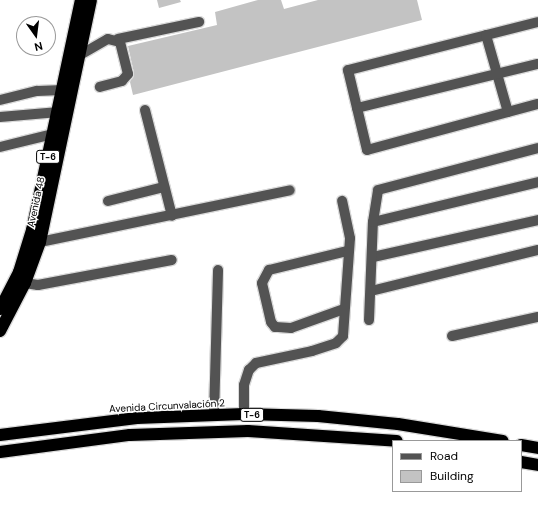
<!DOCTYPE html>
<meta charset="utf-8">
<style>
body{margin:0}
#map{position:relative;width:538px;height:508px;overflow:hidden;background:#fff;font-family:"DM Sans",sans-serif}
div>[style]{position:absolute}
.building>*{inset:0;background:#c3c3c3}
.roads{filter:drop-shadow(1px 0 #dbdbdb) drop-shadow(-1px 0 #dbdbdb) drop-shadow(0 1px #dbdbdb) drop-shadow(0 -1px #dbdbdb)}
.minor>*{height:10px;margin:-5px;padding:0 5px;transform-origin:5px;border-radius:5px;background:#535353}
.highway>*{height:12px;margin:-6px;padding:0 6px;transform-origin:6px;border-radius:6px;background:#000}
span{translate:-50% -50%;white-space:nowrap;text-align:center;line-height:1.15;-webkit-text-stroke:3px #fff;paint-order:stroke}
.shield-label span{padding:1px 3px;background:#fff;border:1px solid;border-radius:3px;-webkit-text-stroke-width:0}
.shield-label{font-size:9px;color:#000;font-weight:700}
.street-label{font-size:10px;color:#000}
.legend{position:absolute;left:392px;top:440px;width:130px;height:52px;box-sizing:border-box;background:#fff;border:1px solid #999;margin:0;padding:5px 7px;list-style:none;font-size:12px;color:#000}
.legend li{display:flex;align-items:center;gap:8px;height:20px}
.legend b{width:20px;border:1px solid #999}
.north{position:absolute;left:16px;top:16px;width:40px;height:40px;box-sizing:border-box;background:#fff;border:1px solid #999;border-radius:50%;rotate:166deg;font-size:11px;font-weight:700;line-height:16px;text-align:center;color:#000}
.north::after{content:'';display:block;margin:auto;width:14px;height:18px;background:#000;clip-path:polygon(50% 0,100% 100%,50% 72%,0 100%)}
</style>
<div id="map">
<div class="building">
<div style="clip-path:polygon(157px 0,180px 0,181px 2px,159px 8px)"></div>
<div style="clip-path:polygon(258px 0,281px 0,284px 9px,318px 0,417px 0,422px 20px,133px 95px,130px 82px,134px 73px,128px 46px,217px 25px,215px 12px)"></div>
</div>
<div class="roads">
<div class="minor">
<div style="left:538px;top:22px;width:196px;rotate:165.8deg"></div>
<div style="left:348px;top:70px;width:82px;rotate:76.6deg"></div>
<div style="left:367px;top:150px;width:177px;rotate:-15.1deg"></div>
<div style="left:486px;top:35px;width:80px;rotate:74.1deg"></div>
<div style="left:118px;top:39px;width:83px;rotate:-11.9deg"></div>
<div style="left:80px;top:55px;width:32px;rotate:-30deg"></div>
<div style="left:108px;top:39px;width:12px;rotate:14deg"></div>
<div style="left:120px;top:42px;width:33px;rotate:76deg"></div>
<div style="left:128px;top:74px;width:9px;rotate:131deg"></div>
<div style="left:122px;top:81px;width:23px;rotate:165deg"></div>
<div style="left:0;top:100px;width:38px;rotate:-14deg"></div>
<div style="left:37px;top:91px;width:26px;rotate:-2deg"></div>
<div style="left:357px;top:108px;width:186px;rotate:-13.7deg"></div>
<div style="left:145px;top:110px;width:109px;rotate:75.7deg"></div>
<div style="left:0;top:117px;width:59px;rotate:-4.8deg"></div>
<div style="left:0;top:147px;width:55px;rotate:-13.8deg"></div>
<div style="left:108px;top:201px;width:58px;rotate:-14deg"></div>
<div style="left:373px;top:222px;width:170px;rotate:-13.6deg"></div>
<div style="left:40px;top:242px;width:255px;rotate:-11.7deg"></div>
<div style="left:373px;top:257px;width:169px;rotate:-12.6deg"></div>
<div style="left:25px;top:283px;width:13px;rotate:9deg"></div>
<div style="left:38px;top:285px;width:136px;rotate:-10.6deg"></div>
<div style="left:371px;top:291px;width:172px;rotate:-13.8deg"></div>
<div style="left:344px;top:309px;width:56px;rotate:160.3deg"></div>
<div style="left:291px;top:328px;width:16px;rotate:-176deg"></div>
<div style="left:275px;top:327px;width:6px;rotate:-129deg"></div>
<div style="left:271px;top:322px;width:40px;rotate:-103deg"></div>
<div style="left:262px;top:283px;width:15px;rotate:-62deg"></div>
<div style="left:269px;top:270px;width:80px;rotate:-13.7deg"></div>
<div style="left:369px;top:320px;width:98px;rotate:-87.7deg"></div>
<div style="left:373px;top:222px;width:32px;rotate:-81deg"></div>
<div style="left:378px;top:190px;width:165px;rotate:-14.7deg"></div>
<div style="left:452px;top:336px;width:88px;rotate:-12.5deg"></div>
<div style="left:244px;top:414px;width:29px;rotate:-90deg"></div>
<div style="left:244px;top:385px;width:16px;rotate:-72deg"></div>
<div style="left:249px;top:370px;width:10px;rotate:-45deg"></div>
<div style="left:256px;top:363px;width:57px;rotate:-12.1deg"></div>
<div style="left:312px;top:351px;width:25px;rotate:-18deg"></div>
<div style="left:336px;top:343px;width:10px;rotate:-45deg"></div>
<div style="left:343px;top:336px;width:98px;rotate:-85.9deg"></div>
<div style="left:350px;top:238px;width:38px;rotate:-102deg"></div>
<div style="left:214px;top:415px;width:145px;rotate:-88.4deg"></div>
</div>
<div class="highway">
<div style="left:0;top:309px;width:42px;rotate:-62.8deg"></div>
<div style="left:19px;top:272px;width:44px;rotate:-72.8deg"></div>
<div style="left:32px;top:230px;width:235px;rotate:-78deg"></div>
<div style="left:0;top:331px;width:54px;rotate:-62.5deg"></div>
<div style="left:25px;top:283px;width:44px;rotate:-69.9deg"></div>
<div style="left:40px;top:242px;width:247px;rotate:-78.1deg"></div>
<div style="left:0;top:435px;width:138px;rotate:-7.1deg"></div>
<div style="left:137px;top:418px;width:107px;rotate:-2.1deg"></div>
<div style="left:244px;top:414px;width:74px;rotate:1.5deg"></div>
<div style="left:318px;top:416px;width:80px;rotate:5.7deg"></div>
<div style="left:398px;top:424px;width:106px;rotate:9.2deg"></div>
<div style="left:521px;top:445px;width:17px;rotate:10deg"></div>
<div style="left:0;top:452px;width:131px;rotate:-7.5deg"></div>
<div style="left:130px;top:435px;width:118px;rotate:-1.9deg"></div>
<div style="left:248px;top:431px;width:149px;rotate:3.8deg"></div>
<div style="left:521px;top:462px;width:17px;rotate:10deg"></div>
</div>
</div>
<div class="shield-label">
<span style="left:48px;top:157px">T-6</span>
<span style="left:252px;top:415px">T-6</span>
</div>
<div class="street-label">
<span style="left:36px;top:202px;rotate:-78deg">Avenida 48</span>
<span style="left:167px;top:406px;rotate:-3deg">Avenida Circunvalación 2</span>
</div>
<ul class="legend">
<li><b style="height:5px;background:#535353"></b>Road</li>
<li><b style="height:11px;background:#c3c3c3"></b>Building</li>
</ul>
<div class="north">N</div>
</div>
